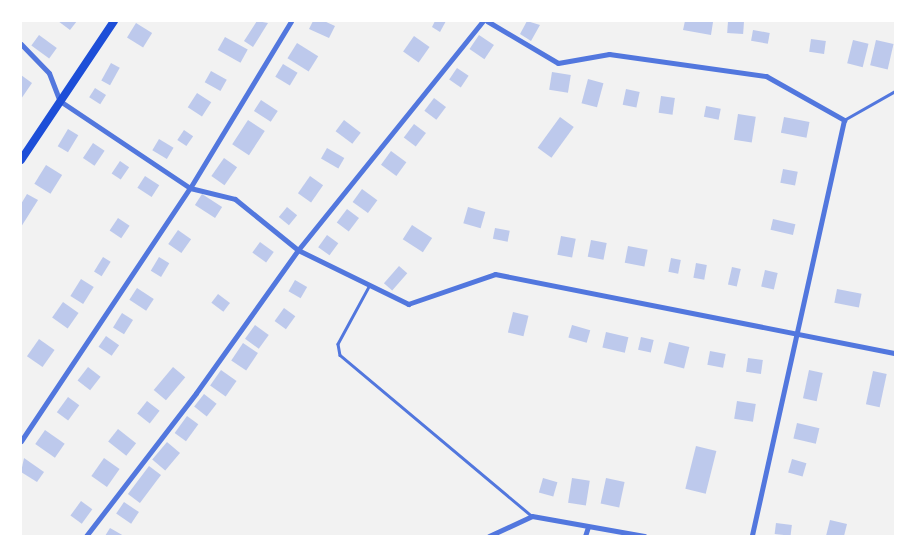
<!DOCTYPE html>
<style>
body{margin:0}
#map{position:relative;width:916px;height:557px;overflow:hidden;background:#f2f2f2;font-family:"Fira Sans",sans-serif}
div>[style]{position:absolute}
.building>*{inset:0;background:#bdc9ec;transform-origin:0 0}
.service>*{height:2.5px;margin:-1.25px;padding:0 1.25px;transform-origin:1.25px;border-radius:1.25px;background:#5277de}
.minor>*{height:5px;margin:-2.5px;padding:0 2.5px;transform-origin:2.5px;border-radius:2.5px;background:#5277de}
.secondary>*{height:8px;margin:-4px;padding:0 4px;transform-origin:4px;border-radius:4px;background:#1d4ed8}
span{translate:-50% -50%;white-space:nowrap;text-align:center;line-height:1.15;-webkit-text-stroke:4px #fff;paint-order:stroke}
.frame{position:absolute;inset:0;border:22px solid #fff;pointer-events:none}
</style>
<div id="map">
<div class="building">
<div style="clip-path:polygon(58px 21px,77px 21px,70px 30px)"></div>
<div style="clip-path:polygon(257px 21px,268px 23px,253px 47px,244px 41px)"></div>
<div style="clip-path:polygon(313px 21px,324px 21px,335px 26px,329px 38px,309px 29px)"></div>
<div style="clip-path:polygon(435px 21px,446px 21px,440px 32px,432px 27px)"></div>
<div style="clip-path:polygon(527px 21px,540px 25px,531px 41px,520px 34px)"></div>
<div style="clip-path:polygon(685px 21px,713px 22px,711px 35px,683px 30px)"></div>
<div style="left:728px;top:21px;width:16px;height:12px;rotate:4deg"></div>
<div style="left:136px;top:23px;width:19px;height:17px;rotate:32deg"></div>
<div style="left:753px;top:30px;width:17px;height:11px;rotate:10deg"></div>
<div style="left:39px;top:35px;width:22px;height:13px;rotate:36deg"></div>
<div style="left:479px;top:35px;width:18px;height:17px;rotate:34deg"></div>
<div style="left:414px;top:36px;width:19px;height:19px;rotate:35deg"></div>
<div style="left:225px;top:37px;width:26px;height:15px;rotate:29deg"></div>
<div style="left:811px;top:39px;width:15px;height:13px;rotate:8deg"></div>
<div style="left:853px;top:40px;width:16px;height:24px;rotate:14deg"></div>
<div style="left:876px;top:40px;width:18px;height:26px;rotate:13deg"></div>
<div style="left:297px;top:43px;width:25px;height:18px;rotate:32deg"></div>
<div style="left:111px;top:63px;width:10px;height:20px;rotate:29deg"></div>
<div style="left:283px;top:64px;width:17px;height:15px;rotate:31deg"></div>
<div style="left:457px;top:68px;width:14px;height:14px;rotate:34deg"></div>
<div style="left:211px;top:71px;width:18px;height:13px;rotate:29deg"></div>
<div style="left:552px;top:72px;width:19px;height:18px;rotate:9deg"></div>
<div style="clip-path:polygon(21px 75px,32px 83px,21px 99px)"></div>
<div style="left:588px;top:79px;width:16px;height:25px;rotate:15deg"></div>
<div style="left:95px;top:88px;width:13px;height:11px;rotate:32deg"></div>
<div style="left:626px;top:89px;width:14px;height:16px;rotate:12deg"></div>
<div style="left:197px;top:93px;width:17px;height:17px;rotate:33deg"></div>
<div style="left:661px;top:96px;width:14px;height:17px;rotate:8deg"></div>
<div style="left:434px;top:98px;width:15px;height:16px;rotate:37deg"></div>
<div style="left:261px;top:100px;width:20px;height:13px;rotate:33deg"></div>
<div style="left:706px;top:106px;width:15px;height:11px;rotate:11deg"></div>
<div style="left:738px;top:114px;width:18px;height:26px;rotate:9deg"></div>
<div style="left:560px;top:117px;width:17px;height:38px;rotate:36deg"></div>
<div style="left:784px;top:117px;width:26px;height:16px;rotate:11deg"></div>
<div style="left:248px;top:120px;width:20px;height:29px;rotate:33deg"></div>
<div style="left:344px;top:120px;width:21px;height:14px;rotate:37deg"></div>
<div style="left:414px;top:124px;width:15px;height:17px;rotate:37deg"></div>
<div style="left:68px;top:129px;width:12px;height:20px;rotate:31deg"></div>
<div style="left:184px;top:130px;width:11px;height:12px;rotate:34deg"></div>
<div style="left:159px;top:139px;width:17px;height:13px;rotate:31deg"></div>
<div style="left:93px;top:143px;width:14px;height:18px;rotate:34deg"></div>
<div style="left:327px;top:148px;width:20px;height:12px;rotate:30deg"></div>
<div style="left:391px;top:151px;width:19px;height:17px;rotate:36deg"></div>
<div style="left:224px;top:158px;width:16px;height:22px;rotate:35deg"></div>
<div style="left:120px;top:161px;width:11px;height:15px;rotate:34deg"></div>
<div style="left:46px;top:165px;width:19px;height:22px;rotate:32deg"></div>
<div style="left:783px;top:169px;width:15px;height:14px;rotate:11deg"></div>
<div style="left:145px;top:176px;width:17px;height:14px;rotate:33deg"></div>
<div style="left:310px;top:176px;width:16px;height:21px;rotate:35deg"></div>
<div style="left:362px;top:189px;width:19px;height:16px;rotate:36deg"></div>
<div style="clip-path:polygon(27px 194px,38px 200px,21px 227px,21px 204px)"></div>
<div style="left:202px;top:194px;width:24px;height:13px;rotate:33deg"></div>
<div style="left:287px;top:207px;width:13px;height:13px;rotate:39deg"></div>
<div style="left:468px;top:207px;width:18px;height:17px;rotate:16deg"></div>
<div style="left:347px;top:209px;width:15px;height:17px;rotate:37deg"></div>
<div style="left:118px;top:218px;width:14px;height:15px;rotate:34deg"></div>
<div style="left:773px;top:219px;width:23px;height:11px;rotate:13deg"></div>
<div style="left:412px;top:225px;width:24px;height:17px;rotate:33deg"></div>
<div style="left:495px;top:228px;width:15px;height:11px;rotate:11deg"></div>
<div style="left:178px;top:230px;width:16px;height:17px;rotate:35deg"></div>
<div style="left:327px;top:235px;width:14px;height:15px;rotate:36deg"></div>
<div style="left:561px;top:236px;width:15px;height:19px;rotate:11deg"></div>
<div style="left:591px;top:240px;width:16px;height:17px;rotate:11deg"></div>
<div style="left:260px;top:242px;width:17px;height:13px;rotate:36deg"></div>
<div style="left:628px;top:246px;width:20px;height:17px;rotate:11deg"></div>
<div style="left:103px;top:257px;width:9px;height:17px;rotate:32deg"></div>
<div style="left:159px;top:257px;width:12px;height:16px;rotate:31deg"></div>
<div style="left:671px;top:258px;width:10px;height:14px;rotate:11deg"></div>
<div style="left:696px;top:263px;width:11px;height:15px;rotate:10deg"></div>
<div style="left:399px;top:266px;width:11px;height:23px;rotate:41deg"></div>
<div style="left:732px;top:267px;width:9px;height:18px;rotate:13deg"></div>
<div style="left:765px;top:270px;width:13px;height:17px;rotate:13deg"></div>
<div style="left:81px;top:279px;width:15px;height:20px;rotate:32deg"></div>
<div style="left:295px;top:280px;width:14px;height:13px;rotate:30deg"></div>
<div style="left:137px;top:288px;width:20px;height:14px;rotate:33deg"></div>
<div style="left:837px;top:289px;width:25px;height:14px;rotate:11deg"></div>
<div style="left:218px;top:294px;width:15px;height:11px;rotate:37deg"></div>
<div style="left:63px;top:302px;width:19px;height:19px;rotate:35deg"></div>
<div style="left:284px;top:308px;width:14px;height:16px;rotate:36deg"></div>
<div style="left:513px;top:312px;width:16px;height:21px;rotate:14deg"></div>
<div style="left:122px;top:313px;width:13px;height:17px;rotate:32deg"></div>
<div style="left:255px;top:325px;width:17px;height:17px;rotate:36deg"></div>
<div style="left:572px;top:325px;width:19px;height:13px;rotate:16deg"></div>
<div style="left:606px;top:332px;width:23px;height:16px;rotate:13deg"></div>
<div style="left:106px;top:336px;width:16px;height:13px;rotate:35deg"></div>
<div style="left:641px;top:337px;width:13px;height:13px;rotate:13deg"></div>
<div style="left:39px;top:339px;width:19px;height:21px;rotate:35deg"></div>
<div style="left:669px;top:342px;width:21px;height:22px;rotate:14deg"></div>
<div style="left:243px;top:343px;width:18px;height:21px;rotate:34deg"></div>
<div style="left:710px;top:351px;width:16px;height:14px;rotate:11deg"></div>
<div style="left:748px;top:358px;width:15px;height:14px;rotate:8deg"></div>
<div style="left:88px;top:367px;width:16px;height:17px;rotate:38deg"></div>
<div style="left:173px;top:367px;width:16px;height:30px;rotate:40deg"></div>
<div style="left:221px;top:370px;width:19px;height:19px;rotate:35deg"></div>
<div style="left:809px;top:370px;width:14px;height:29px;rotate:12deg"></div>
<div style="left:873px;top:371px;width:14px;height:34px;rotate:12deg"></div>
<div style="left:204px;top:394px;width:16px;height:16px;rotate:38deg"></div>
<div style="left:68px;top:397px;width:14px;height:19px;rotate:36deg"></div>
<div style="left:147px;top:401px;width:16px;height:16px;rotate:38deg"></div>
<div style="left:737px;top:401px;width:19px;height:18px;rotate:9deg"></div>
<div style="left:187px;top:416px;width:14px;height:21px;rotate:36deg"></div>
<div style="left:797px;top:423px;width:23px;height:16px;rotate:13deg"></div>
<div style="left:118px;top:429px;width:23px;height:16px;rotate:38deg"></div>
<div style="left:45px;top:430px;width:24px;height:17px;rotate:35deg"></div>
<div style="left:167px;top:442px;width:17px;height:23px;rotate:40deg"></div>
<div style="left:696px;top:446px;width:21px;height:44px;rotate:14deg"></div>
<div style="clip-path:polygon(24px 458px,44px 472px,37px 482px,21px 472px)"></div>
<div style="left:104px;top:458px;width:19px;height:22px;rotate:35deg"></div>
<div style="left:792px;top:459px;width:15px;height:14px;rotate:16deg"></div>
<div style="left:149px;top:466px;width:15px;height:35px;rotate:37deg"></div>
<div style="left:543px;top:478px;width:15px;height:15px;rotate:16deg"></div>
<div style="left:572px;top:478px;width:18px;height:25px;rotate:9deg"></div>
<div style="left:606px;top:478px;width:19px;height:26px;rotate:12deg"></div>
<div style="left:81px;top:501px;width:14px;height:18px;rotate:36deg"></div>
<div style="left:124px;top:502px;width:18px;height:14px;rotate:34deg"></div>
<div style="clip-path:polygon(830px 520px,847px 524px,844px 536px,826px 536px)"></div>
<div style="left:776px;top:523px;width:16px;height:11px;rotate:7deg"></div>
<div style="clip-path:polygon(110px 528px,124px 536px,105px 536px)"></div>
</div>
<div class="service">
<div style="left:844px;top:120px;width:59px;rotate:-29.6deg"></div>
<div style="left:370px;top:285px;width:67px;rotate:118.5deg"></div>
<div style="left:338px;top:344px;width:11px;rotate:80deg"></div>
<div style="left:340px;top:355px;width:251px;rotate:40deg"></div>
</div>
<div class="minor">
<div style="left:487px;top:21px;width:82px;rotate:30.6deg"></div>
<div style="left:558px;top:63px;width:52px;rotate:-10deg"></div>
<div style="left:609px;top:54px;width:159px;rotate:8deg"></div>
<div style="left:766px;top:76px;width:90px;rotate:29.4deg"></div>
<div style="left:844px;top:120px;width:426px;rotate:102.5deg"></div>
<div style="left:21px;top:44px;width:40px;rotate:46deg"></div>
<div style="left:49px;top:73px;width:30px;rotate:69deg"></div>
<div style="left:60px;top:101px;width:156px;rotate:33.8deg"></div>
<div style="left:190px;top:188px;width:46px;rotate:13.7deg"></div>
<div style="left:235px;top:199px;width:81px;rotate:39deg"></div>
<div style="left:298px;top:250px;width:123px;rotate:26.1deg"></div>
<div style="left:408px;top:304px;width:92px;rotate:-19deg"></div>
<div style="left:495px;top:274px;width:408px;rotate:11.2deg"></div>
<div style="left:21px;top:441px;width:304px;rotate:-56.3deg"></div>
<div style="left:190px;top:188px;width:195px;rotate:-58.8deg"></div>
<div style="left:86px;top:536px;width:180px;rotate:-52.4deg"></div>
<div style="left:196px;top:393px;width:176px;rotate:-54.5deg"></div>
<div style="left:298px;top:250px;width:294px;rotate:-51.1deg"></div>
<div style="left:489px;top:536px;width:47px;rotate:-24.9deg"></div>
<div style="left:532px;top:516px;width:114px;rotate:10.1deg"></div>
<div style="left:585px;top:536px;width:9px;rotate:-72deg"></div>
</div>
<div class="secondary">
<div style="left:21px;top:160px;width:167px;rotate:-56.2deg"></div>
</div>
<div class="frame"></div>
</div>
